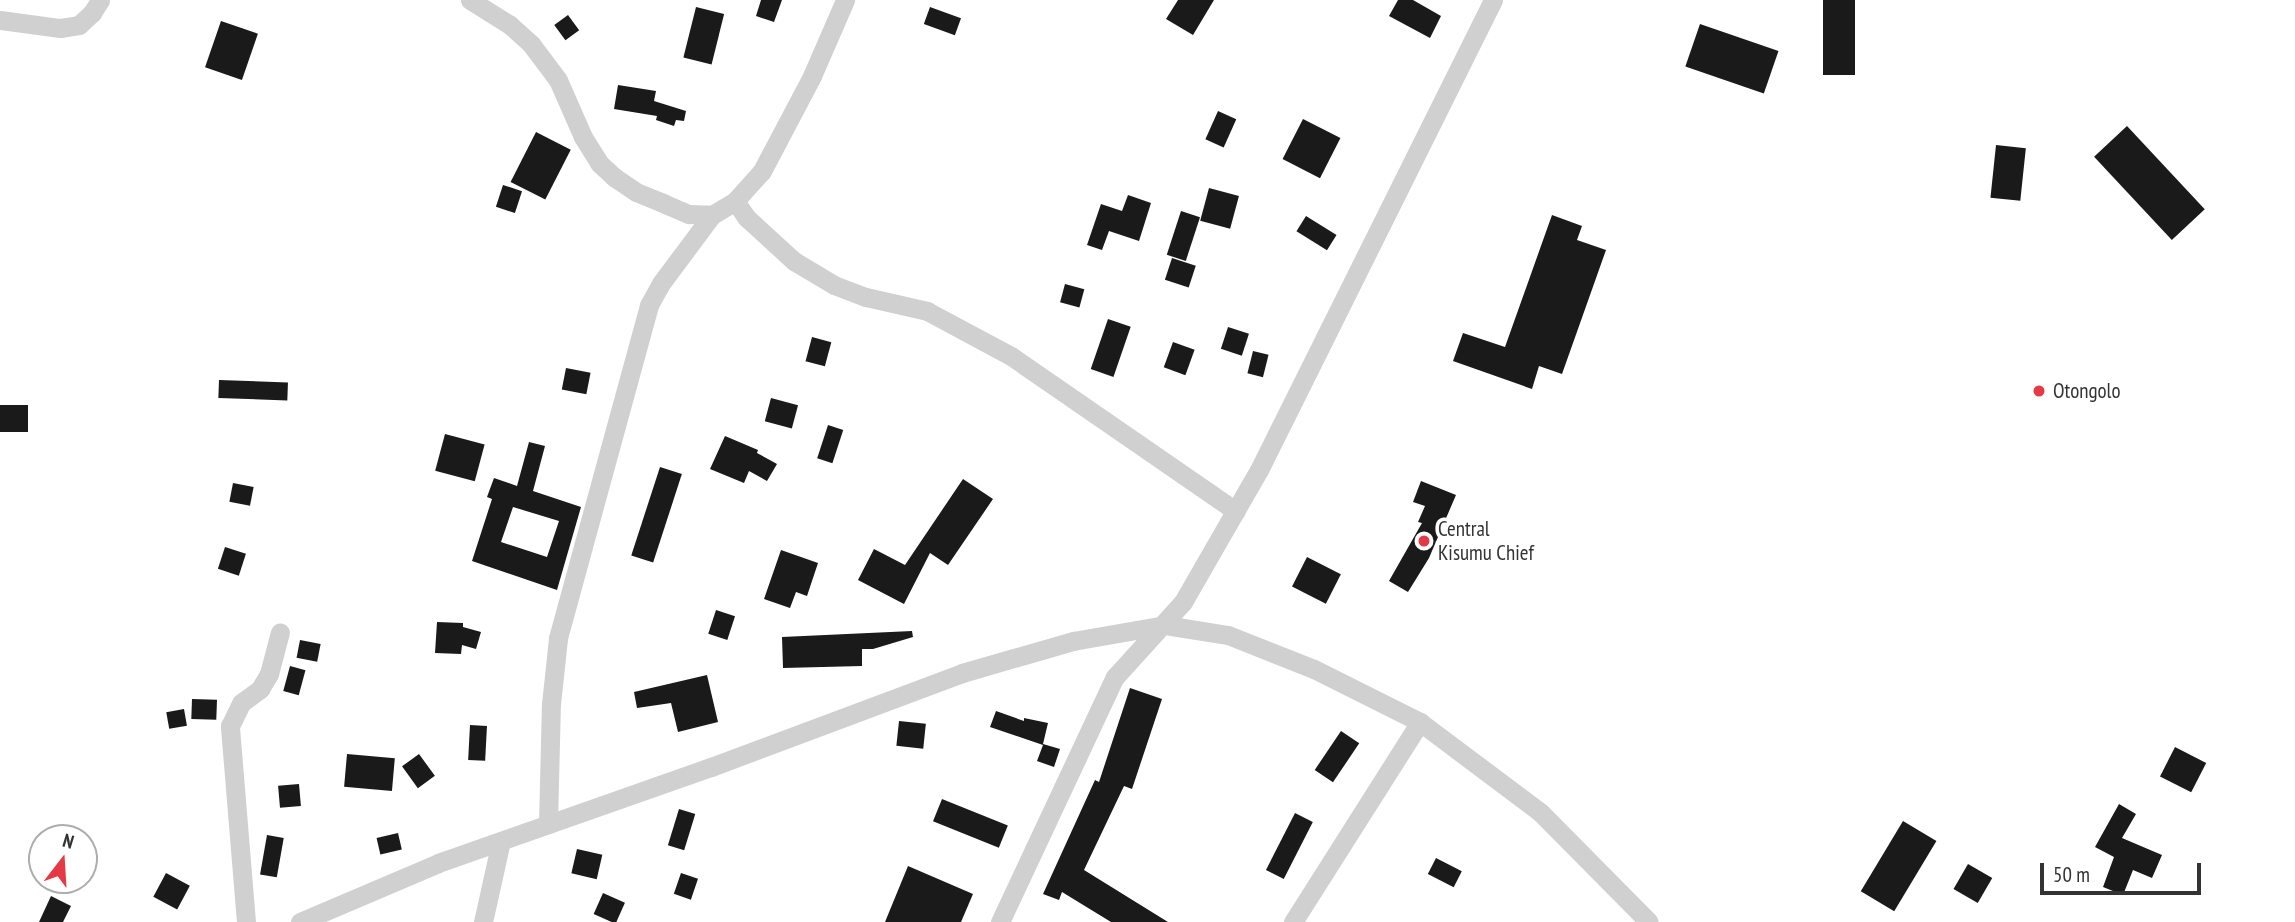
<!DOCTYPE html>
<style>
body{margin:0}
#map{position:relative;width:2295px;height:922px;overflow:hidden;background:#fff;font-family:"PT Sans Narrow",sans-serif}
div>[style]{position:absolute}
.building>*{inset:0;background:#1a1a1a;transform-origin:0 0}
.street>*{height:19px;margin:-9.5px;padding:0 9.5px;transform-origin:9.5px;border-radius:9.5px;background:#d0d0d0}
.dots>*{width:19px;height:19px;translate:-50% -50%;box-sizing:border-box;border:4px solid #fff;border-radius:50%}
span{translate:-50% -50%;white-space:nowrap;text-align:center;line-height:1.15;-webkit-text-stroke:7px #fff;paint-order:stroke}
.poi-label{font-size:21px;color:#333}
.left{translate:0 -50%;text-align:left}
.north{position:absolute;left:28px;top:824px;width:70px;height:70px;box-sizing:border-box;background:#fff;border:2px solid #adadad;border-radius:50%;rotate:17deg;font-size:19px;font-weight:700;line-height:28px;text-align:center;color:#333}
.north::after{content:'';display:block;margin:auto;width:24px;height:32px;background:#e63946;clip-path:polygon(50% 0,100% 100%,50% 72%,0 100%)}
.scale{position:absolute;left:2040px;top:863px;width:161px;height:32px;box-sizing:border-box;border:4px solid #333;border-top:0;padding-left:9px;font-size:21px;line-height:24px;white-space:nowrap;color:#333;-webkit-text-stroke:5px #fff;paint-order:stroke}
</style>
<div id="map">
<div class="building">
<div style="clip-path:polygon(761px 0,782px 0,774px 22px,756px 16px)"></div>
<div style="clip-path:polygon(1178px 0,1214px 0,1193px 35px,1166px 19px)"></div>
<div style="clip-path:polygon(1398px 0,1413px 0,1441px 16px,1430px 38px,1389px 16px)"></div>
<div style="left:1823px;top:0;width:32px;height:75px"></div>
<div style="left:696px;top:7px;width:29px;height:52px;rotate:14deg"></div>
<div style="left:930px;top:7px;width:33px;height:18px;rotate:20deg"></div>
<div style="left:568px;top:15px;width:19px;height:17px;rotate:54deg"></div>
<div style="left:221px;top:21px;width:39px;height:49px;rotate:19deg"></div>
<div style="left:1700px;top:24px;width:83px;height:45px;rotate:19deg"></div>
<div style="clip-path:polygon(618px 85px,656px 91px,654px 101px,686px 111px,684px 121px,676px 120px,674px 126px,656px 120px,657px 116px,614px 109px)"></div>
<div style="left:1218px;top:111px;width:20px;height:31px;rotate:24deg"></div>
<div style="left:1303px;top:119px;width:42px;height:45px;rotate:27deg"></div>
<div style="left:2127px;top:126px;width:114px;height:45px;rotate:47deg"></div>
<div style="left:536px;top:132px;width:39px;height:56px;rotate:27deg"></div>
<div style="left:1996px;top:145px;width:30px;height:53px;rotate:6deg"></div>
<div style="left:503px;top:185px;width:20px;height:23px;rotate:18deg"></div>
<div style="left:1209px;top:188px;width:31px;height:34px;rotate:15deg"></div>
<div style="clip-path:polygon(1128px 195px,1151px 203px,1139px 241px,1109px 231px,1102px 250px,1087px 245px,1101px 204px,1122px 211px)"></div>
<div style="left:1181px;top:211px;width:20px;height:46px;rotate:18deg"></div>
<div style="clip-path:polygon(1552px 215px,1582px 226px,1577px 240px,1606px 250px,1562px 374px,1539px 366px,1532px 389px,1453px 361px,1463px 333px,1505px 347px)"></div>
<div style="left:1306px;top:216px;width:36px;height:18px;rotate:32deg"></div>
<div style="left:1172px;top:258px;width:25px;height:23px;rotate:18deg"></div>
<div style="left:1065px;top:284px;width:20px;height:19px;rotate:15deg"></div>
<div style="left:1108px;top:319px;width:24px;height:53px;rotate:19deg"></div>
<div style="left:1228px;top:327px;width:22px;height:23px;rotate:18deg"></div>
<div style="left:812px;top:337px;width:20px;height:25px;rotate:15deg"></div>
<div style="left:1173px;top:342px;width:23px;height:27px;rotate:20deg"></div>
<div style="left:1253px;top:351px;width:16px;height:23px;rotate:14deg"></div>
<div style="left:566px;top:368px;width:25px;height:22px;rotate:11deg"></div>
<div style="left:219px;top:380px;width:69px;height:18px;rotate:2deg"></div>
<div style="left:771px;top:398px;width:28px;height:24px;rotate:15deg"></div>
<div style="left:0;top:405px;width:28px;height:27px"></div>
<div style="left:828px;top:425px;width:16px;height:35px;rotate:18deg"></div>
<div style="left:445px;top:434px;width:41px;height:38px;rotate:15deg"></div>
<div style="clip-path:polygon(725px 436px,758px 450px,757px 453px,777px 464px,767px 481px,749px 471px,744px 483px,710px 469px)"></div>
<div style="clip-path:polygon(evenodd,529px 442px,545px 446px,533px 491px,581px 507px,557px 590px,472px 561px,492px 499px,487px 497px,494px 478px,517px 486px,529px 442px,513px 507px,559px 521px,547px 557px,501px 542px,513px 507px)"></div>
<div style="left:660px;top:467px;width:23px;height:93px;rotate:18deg"></div>
<div style="clip-path:polygon(963px 479px,993px 499px,948px 565px,930px 553px,904px 604px,858px 580px,874px 549px,905px 565px)"></div>
<div style="clip-path:polygon(1421px 481px,1456px 495px,1429px 558px,1408px 592px,1389px 581px,1422px 523px,1418px 522px,1425px 506px,1413px 502px)"></div>
<div style="left:233px;top:483px;width:21px;height:19px;rotate:11deg"></div>
<div style="left:225px;top:547px;width:22px;height:23px;rotate:18deg"></div>
<div style="clip-path:polygon(781px 550px,818px 563px,807px 596px,796px 592px,790px 608px,764px 599px)"></div>
<div style="left:1307px;top:557px;width:38px;height:33px;rotate:27deg"></div>
<div style="left:716px;top:610px;width:20px;height:25px;rotate:18deg"></div>
<div style="clip-path:polygon(437px 622px,463px 623px,463px 627px,481px 632px,476px 649px,462px 645px,461px 654px,435px 653px)"></div>
<div style="clip-path:polygon(912px 631px,913px 637px,873px 649px,862px 649px,862px 666px,783px 668px,782px 637px)"></div>
<div style="left:300px;top:640px;width:21px;height:18px;rotate:11deg"></div>
<div style="left:290px;top:666px;width:16px;height:26px;rotate:15deg"></div>
<div style="clip-path:polygon(707px 675px,718px 722px,678px 732px,671px 703px,637px 708px,634px 692px)"></div>
<div style="clip-path:polygon(1130px 688px,1162px 699px,1132px 789px,1124px 786px,1084px 870px,1168px 922px,1111px 922px,1062px 892px,1059px 900px,1043px 894px,1095px 780px,1099px 782px)"></div>
<div style="left:192px;top:699px;width:25px;height:20px;rotate:2deg"></div>
<div style="left:184px;top:709px;width:17px;height:18px;rotate:80deg"></div>
<div style="clip-path:polygon(996px 711px,1024px 721px,1024px 718px,1048px 723px,1043px 744px,1060px 749px,1054px 767px,1037px 761px,1043px 745px,990px 727px)"></div>
<div style="left:899px;top:721px;width:27px;height:25px;rotate:6deg"></div>
<div style="left:470px;top:725px;width:17px;height:35px;rotate:3deg"></div>
<div style="left:1341px;top:731px;width:22px;height:47px;rotate:34deg"></div>
<div style="left:2175px;top:747px;width:35px;height:33px;rotate:27deg"></div>
<div style="left:347px;top:754px;width:48px;height:33px;rotate:5deg"></div>
<div style="left:419px;top:754px;width:27px;height:21px;rotate:54deg"></div>
<div style="left:299px;top:784px;width:22px;height:21px;rotate:85deg"></div>
<div style="left:942px;top:799px;width:71px;height:24px;rotate:22deg"></div>
<div style="clip-path:polygon(2119px 804px,2136px 814px,2122px 838px,2162px 855px,2152px 878px,2133px 870px,2123px 895px,2103px 887px,2114px 857px,2095px 847px)"></div>
<div style="left:679px;top:809px;width:17px;height:38px;rotate:17deg"></div>
<div style="left:1295px;top:813px;width:20px;height:64px;rotate:27deg"></div>
<div style="left:1903px;top:821px;width:39px;height:82px;rotate:31deg"></div>
<div style="left:398px;top:833px;width:17px;height:22px;rotate:77deg"></div>
<div style="left:267px;top:835px;width:17px;height:40px;rotate:10deg"></div>
<div style="left:577px;top:849px;width:26px;height:25px;rotate:13deg"></div>
<div style="left:1436px;top:858px;width:29px;height:18px;rotate:27deg"></div>
<div style="left:1968px;top:864px;width:28px;height:29px;rotate:30deg"></div>
<div style="clip-path:polygon(908px 866px,973px 894px,961px 922px,885px 922px)"></div>
<div style="left:166px;top:873px;width:27px;height:27px;rotate:28deg"></div>
<div style="left:681px;top:873px;width:18px;height:22px;rotate:19deg"></div>
<div style="left:603px;top:893px;width:24px;height:23px;rotate:24deg"></div>
<div style="clip-path:polygon(51px 896px,71px 906px,63px 922px,39px 922px)"></div>
</div>
<div class="street">
<div style="left:470px;top:0;width:47px;rotate:32deg"></div>
<div style="left:510px;top:25px;width:28px;rotate:42deg"></div>
<div style="left:531px;top:44px;width:45px;rotate:53.1deg"></div>
<div style="left:558px;top:80px;width:62px;rotate:66.3deg"></div>
<div style="left:583px;top:137px;width:31px;rotate:58deg"></div>
<div style="left:599px;top:163px;width:21px;rotate:43deg"></div>
<div style="left:614px;top:177px;width:27px;rotate:34deg"></div>
<div style="left:636px;top:192px;width:31px;rotate:22deg"></div>
<div style="left:665px;top:204px;width:26px;rotate:23deg"></div>
<div style="left:689px;top:214px;width:23px;rotate:2deg"></div>
<div style="left:0;top:20px;width:61px;rotate:7.6deg"></div>
<div style="left:60px;top:28px;width:19px;rotate:-9deg"></div>
<div style="left:79px;top:25px;width:18px;rotate:-43deg"></div>
<div style="left:92px;top:13px;width:15px;rotate:-58deg"></div>
<div style="left:735px;top:201px;width:21px;rotate:55deg"></div>
<div style="left:747px;top:218px;width:64px;rotate:42.5deg"></div>
<div style="left:794px;top:261px;width:47px;rotate:31deg"></div>
<div style="left:834px;top:285px;width:34px;rotate:21deg"></div>
<div style="left:866px;top:297px;width:63px;rotate:12.9deg"></div>
<div style="left:927px;top:311px;width:95px;rotate:28.2deg"></div>
<div style="left:1011px;top:356px;width:273px;rotate:34.6deg"></div>
<div style="left:548px;top:824px;width:120px;rotate:-88.6deg"></div>
<div style="left:551px;top:704px;width:66px;rotate:-83.9deg"></div>
<div style="left:558px;top:638px;width:345px;rotate:-74.7deg"></div>
<div style="left:649px;top:305px;width:26px;rotate:-61deg"></div>
<div style="left:662px;top:282px;width:84px;rotate:-53.3deg"></div>
<div style="left:712px;top:215px;width:27px;rotate:-31deg"></div>
<div style="left:735px;top:201px;width:40px;rotate:-48deg"></div>
<div style="left:762px;top:171px;width:107px;rotate:-62.2deg"></div>
<div style="left:812px;top:76px;width:83px;rotate:-66.5deg"></div>
<div style="left:246px;top:922px;width:197px;rotate:-94.7deg"></div>
<div style="left:230px;top:726px;width:25px;rotate:-64deg"></div>
<div style="left:241px;top:703px;width:24px;rotate:-36deg"></div>
<div style="left:260px;top:689px;width:17px;rotate:-59deg"></div>
<div style="left:269px;top:674px;width:43px;rotate:-75.3deg"></div>
<div style="left:300px;top:922px;width:150px;rotate:-23.1deg"></div>
<div style="left:438px;top:863px;width:289px;rotate:-19.4deg"></div>
<div style="left:711px;top:767px;width:268px;rotate:-20.5deg"></div>
<div style="left:962px;top:673px;width:116px;rotate:-16.1deg"></div>
<div style="left:1073px;top:641px;width:93px;rotate:-9.9deg"></div>
<div style="left:1165px;top:625px;width:64px;rotate:9deg"></div>
<div style="left:1228px;top:635px;width:92px;rotate:21.6deg"></div>
<div style="left:1314px;top:669px;width:119px;rotate:26.6deg"></div>
<div style="left:1420px;top:722px;width:151px;rotate:36.9deg"></div>
<div style="left:1541px;top:813px;width:153px;rotate:45.3deg"></div>
<div style="left:483px;top:922px;width:83px;rotate:-77.5deg"></div>
<div style="left:1000px;top:922px;width:271px;rotate:-64.9deg"></div>
<div style="left:1115px;top:677px;width:101px;rotate:-47.8deg"></div>
<div style="left:1183px;top:602px;width:152px;rotate:-60.1deg"></div>
<div style="left:1259px;top:470px;width:525px;rotate:-63.53deg"></div>
<div style="left:1293px;top:922px;width:237px;rotate:-57.6deg"></div>
</div>
<div class="dots">
<div style="left:2039px;top:391px;background:#e63946"></div>
<div style="left:1424px;top:541px;background:#e63946"></div>
</div>
<div class="poi-label">
<span class="left" style="left:2053px;top:391px">Otongolo</span>
<span class="left" style="left:1438px;top:541px">Central<br>Kisumu Chief</span>
</div>
<div class="north">N</div>
<div class="scale">50 m</div>
</div>
